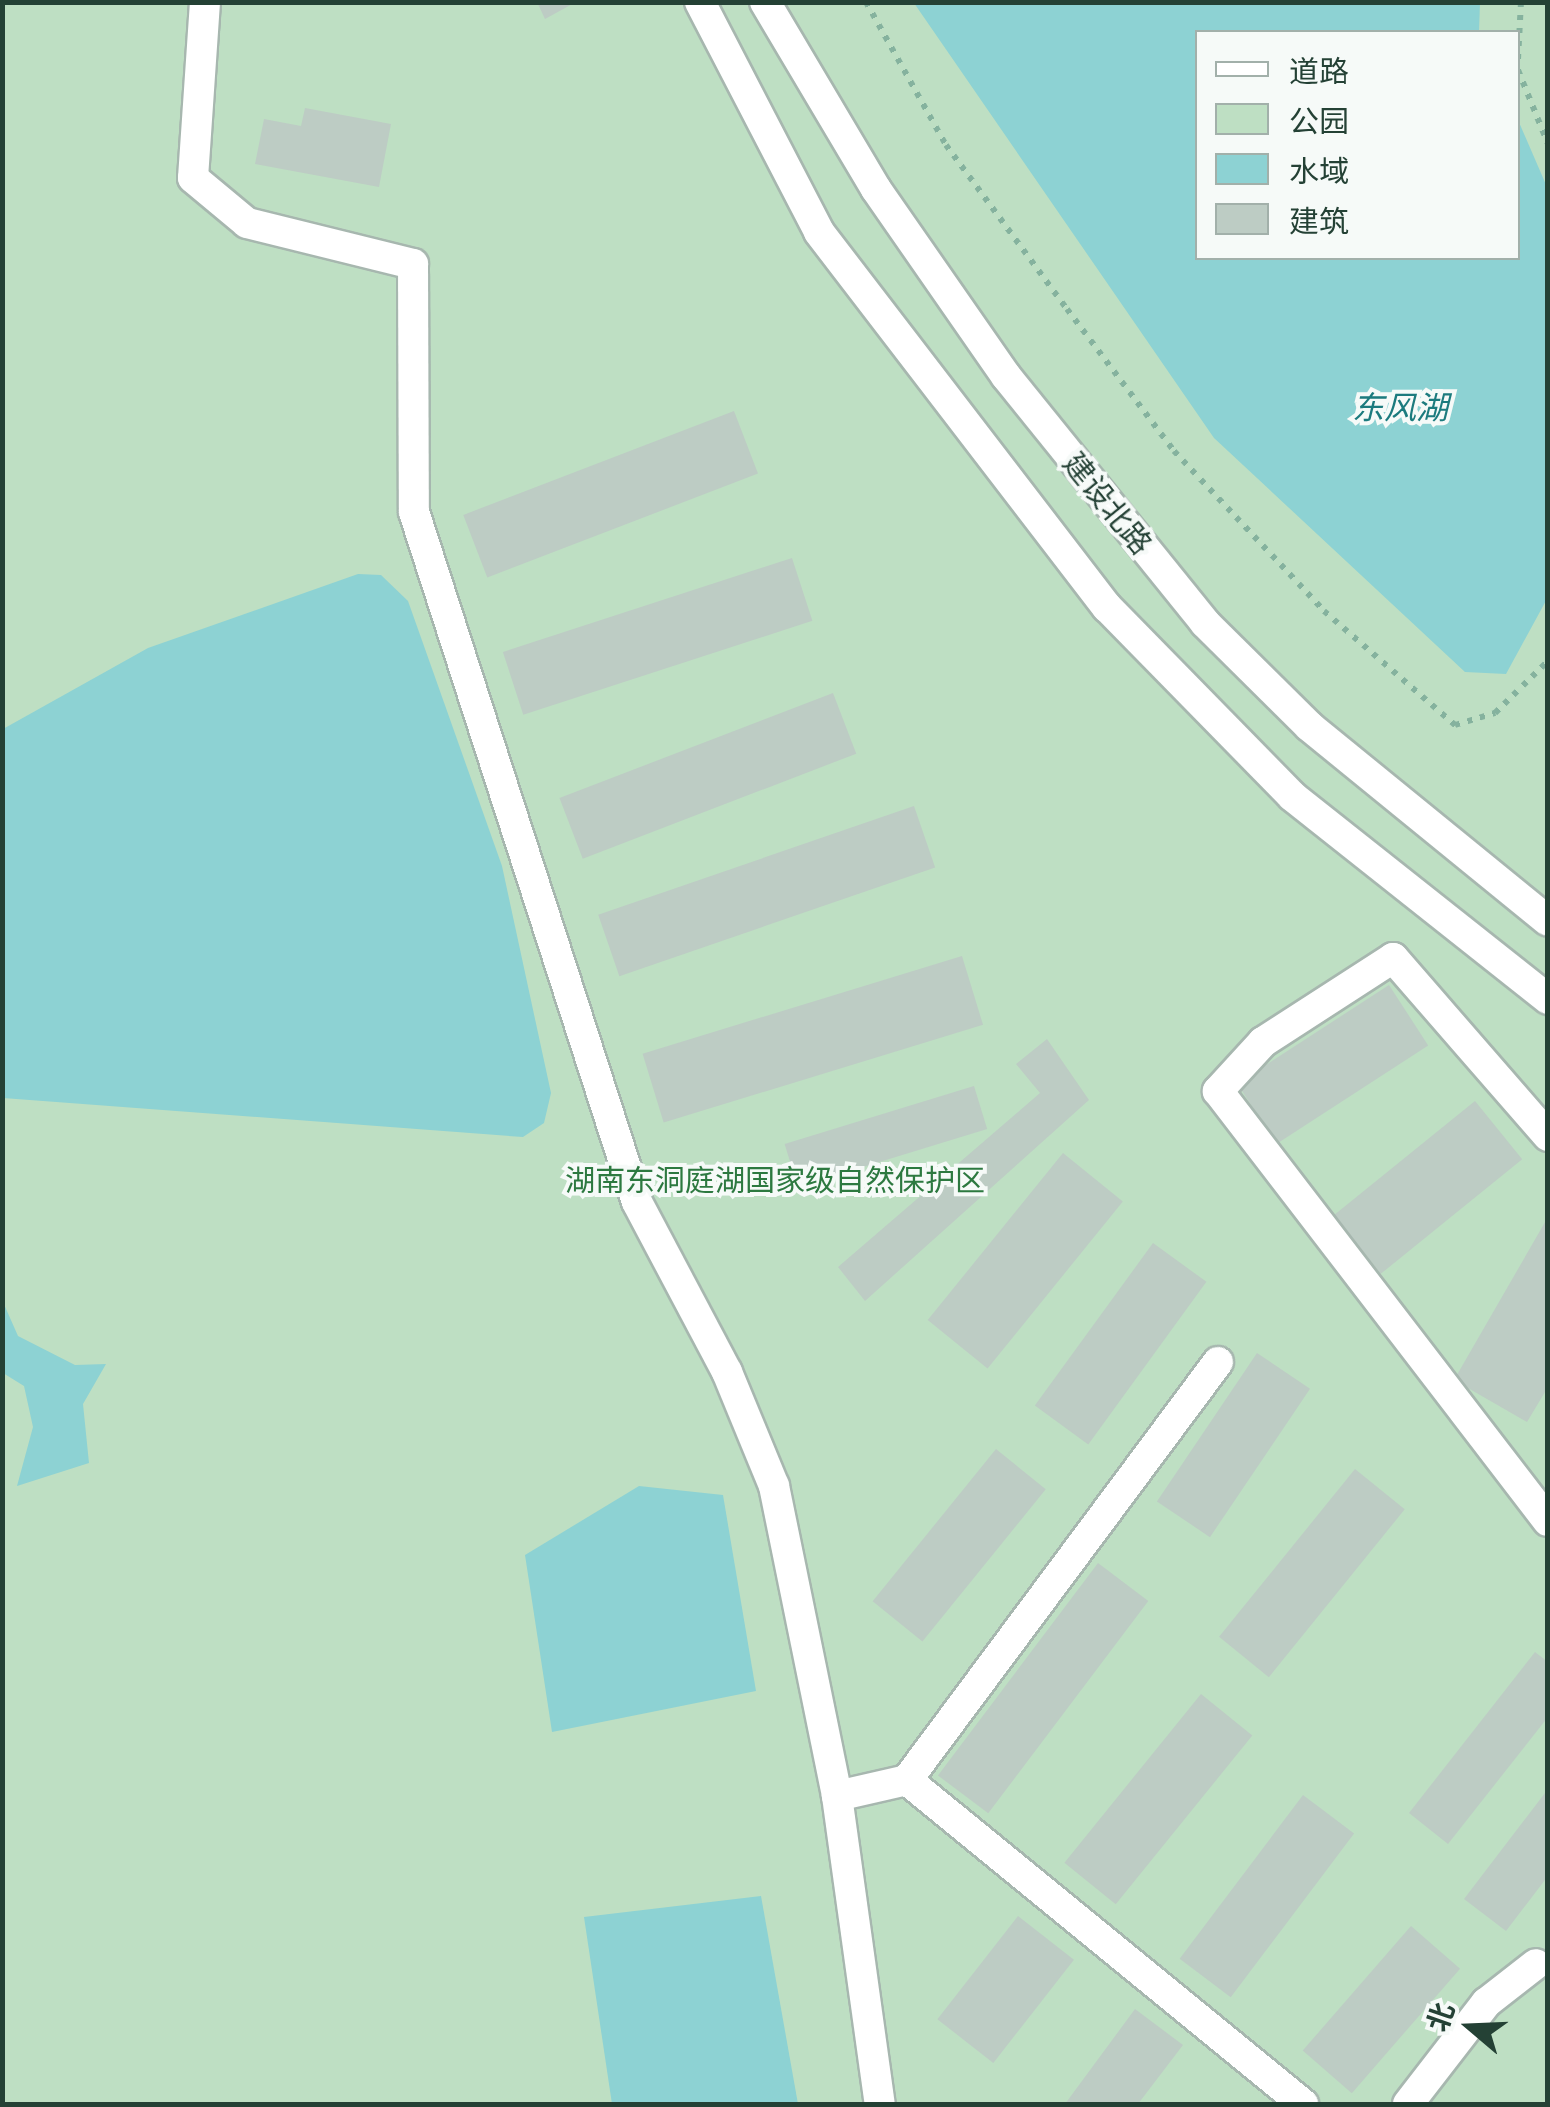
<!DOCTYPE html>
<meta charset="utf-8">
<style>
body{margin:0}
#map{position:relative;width:1550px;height:2107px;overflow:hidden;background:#e5eee9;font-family:Helvetica,"Noto Sans SC",sans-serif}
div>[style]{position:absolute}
.green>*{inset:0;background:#bedfc3}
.water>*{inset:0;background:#8dd2d3}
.building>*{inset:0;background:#bdccc4;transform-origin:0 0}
.path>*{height:6px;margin-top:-3px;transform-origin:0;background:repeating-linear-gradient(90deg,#85b29e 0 5px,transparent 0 13px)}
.roads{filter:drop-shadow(2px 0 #a7b7af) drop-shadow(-2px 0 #a7b7af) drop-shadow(0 2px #a7b7af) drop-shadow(0 -2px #a7b7af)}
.street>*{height:30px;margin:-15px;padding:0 15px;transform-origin:15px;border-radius:15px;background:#fff}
.secondary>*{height:30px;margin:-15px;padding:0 15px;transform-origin:15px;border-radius:15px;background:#fff}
span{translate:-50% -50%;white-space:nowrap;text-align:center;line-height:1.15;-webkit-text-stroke:8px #f6faf8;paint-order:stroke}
.street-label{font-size:30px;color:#244135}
.park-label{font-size:30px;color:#2d7940}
.water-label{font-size:32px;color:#1c7b7e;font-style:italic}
.frame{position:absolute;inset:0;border:5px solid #244135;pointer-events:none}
.legend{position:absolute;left:1195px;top:30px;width:325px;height:230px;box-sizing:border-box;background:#f6faf8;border:2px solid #a2b0aa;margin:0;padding:12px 18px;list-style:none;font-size:30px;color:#244135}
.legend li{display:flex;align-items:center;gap:20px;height:50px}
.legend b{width:50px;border:2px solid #a2b0aa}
.north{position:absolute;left:1420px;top:1977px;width:100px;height:100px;-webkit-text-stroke:8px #f6faf8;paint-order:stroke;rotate:289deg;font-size:28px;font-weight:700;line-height:40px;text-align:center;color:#244135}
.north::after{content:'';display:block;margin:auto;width:35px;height:45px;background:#244135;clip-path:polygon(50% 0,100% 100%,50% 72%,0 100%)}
</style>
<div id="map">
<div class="green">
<div style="clip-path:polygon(evenodd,3px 3px,1547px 3px,1547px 2104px,3px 2104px,3px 3px,1198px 32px,1518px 32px,1518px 258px,1198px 258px,1198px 32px)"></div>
</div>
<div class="water">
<div style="clip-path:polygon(914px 3px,1480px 3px,1479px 32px,1198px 32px,1198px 258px,1518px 258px,1518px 120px,1547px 187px,1548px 597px,1506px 674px,1465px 672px,1214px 438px)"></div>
<div style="clip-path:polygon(358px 574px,381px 575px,408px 601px,502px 866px,551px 1093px,544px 1123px,523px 1137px,3px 1098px,3px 729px,148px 648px)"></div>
<div style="clip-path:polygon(3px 1302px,18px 1336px,75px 1365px,106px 1364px,83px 1404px,89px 1463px,17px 1486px,33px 1427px,24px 1386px,3px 1373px)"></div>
<div style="clip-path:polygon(639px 1486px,723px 1495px,756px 1691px,552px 1732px,525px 1555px)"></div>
<div style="clip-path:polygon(761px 1896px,798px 2104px,612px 2104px,584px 1917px)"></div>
</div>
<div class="building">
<div style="clip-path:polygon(537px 2px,576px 2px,545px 19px)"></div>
<div style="clip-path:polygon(305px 108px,391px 124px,379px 187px,255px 164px,264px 119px,301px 126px)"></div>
<div style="left:734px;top:411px;width:67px;height:290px;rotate:69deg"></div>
<div style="left:792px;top:558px;width:66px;height:304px;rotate:72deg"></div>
<div style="left:833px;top:693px;width:65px;height:293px;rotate:69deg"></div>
<div style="left:914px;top:806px;width:65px;height:334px;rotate:71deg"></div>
<div style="left:962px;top:956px;width:72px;height:334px;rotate:73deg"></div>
<div style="left:1389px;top:985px;width:72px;height:181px;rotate:57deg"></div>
<div style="clip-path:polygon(1047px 1039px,1089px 1100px,865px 1301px,838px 1267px,1040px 1093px,1016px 1064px)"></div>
<div style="left:974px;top:1086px;width:45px;height:198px;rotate:73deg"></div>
<div style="left:1475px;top:1101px;width:75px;height:182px;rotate:51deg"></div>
<div style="left:1063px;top:1153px;width:77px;height:215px;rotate:39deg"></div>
<div style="clip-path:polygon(1548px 1217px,1548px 1387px,1527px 1422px,1454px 1380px)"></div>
<div style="left:1153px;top:1243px;width:66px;height:201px;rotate:36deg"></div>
<div style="left:1257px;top:1353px;width:64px;height:179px;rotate:34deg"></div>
<div style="left:996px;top:1449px;width:64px;height:196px;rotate:39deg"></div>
<div style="left:1355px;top:1469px;width:64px;height:216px;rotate:39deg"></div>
<div style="left:1098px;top:1563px;width:63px;height:266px;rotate:37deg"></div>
<div style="clip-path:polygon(1535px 1652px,1548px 1662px,1548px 1717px,1448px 1844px,1409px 1813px)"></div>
<div style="left:1201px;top:1694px;width:66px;height:217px;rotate:39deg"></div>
<div style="clip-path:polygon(1548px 1789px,1548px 1876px,1506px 1931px,1464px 1899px)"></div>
<div style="left:1303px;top:1795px;width:64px;height:205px;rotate:37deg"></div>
<div style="left:1018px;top:1916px;width:71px;height:131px;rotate:38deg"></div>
<div style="left:1411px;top:1926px;width:65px;height:165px;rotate:41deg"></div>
<div style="clip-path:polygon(1135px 2009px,1183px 2045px,1138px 2104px,1065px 2104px)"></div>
</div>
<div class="path">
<div style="left:866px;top:2px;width:164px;rotate:60.8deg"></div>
<div style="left:946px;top:145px;width:204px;rotate:53.6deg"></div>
<div style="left:1067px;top:309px;width:178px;rotate:53deg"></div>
<div style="left:1174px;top:451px;width:219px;rotate:46.8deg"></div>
<div style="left:1324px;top:611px;width:174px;rotate:41deg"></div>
<div style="left:1455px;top:725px;width:42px;rotate:-16.7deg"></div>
<div style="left:1495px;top:713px;width:74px;rotate:-44.5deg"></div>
<div style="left:1518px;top:59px;width:57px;rotate:-87deg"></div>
<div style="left:1518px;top:70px;width:80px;rotate:67.9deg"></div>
</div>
<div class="roads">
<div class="street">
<div style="left:205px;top:2px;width:176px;rotate:93.9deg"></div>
<div style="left:193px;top:178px;width:70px;rotate:39.8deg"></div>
<div style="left:247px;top:223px;width:171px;rotate:13.9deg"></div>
<div style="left:413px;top:264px;width:248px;rotate:89.8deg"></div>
<div style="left:414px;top:512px;width:725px;rotate:72.09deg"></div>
<div style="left:637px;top:1202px;width:192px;rotate:62.1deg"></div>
<div style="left:727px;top:1372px;width:123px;rotate:67.6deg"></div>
<div style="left:774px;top:1486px;width:316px;rotate:78.5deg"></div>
<div style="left:837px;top:1796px;width:311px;rotate:82.1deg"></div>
<div style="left:1548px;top:1136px;width:236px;rotate:-131deg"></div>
<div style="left:1393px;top:958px;width:155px;rotate:147.1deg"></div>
<div style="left:1263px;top:1042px;width:67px;rotate:132.6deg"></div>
<div style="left:1218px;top:1091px;width:542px;rotate:52.5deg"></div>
<div style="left:907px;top:1780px;width:521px;rotate:-53.35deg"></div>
<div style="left:837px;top:1796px;width:72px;rotate:-12.9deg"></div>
<div style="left:907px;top:1780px;width:512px;rotate:39.29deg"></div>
<div style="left:1408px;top:2104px;width:128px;rotate:-52.3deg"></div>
<div style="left:1486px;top:2003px;width:63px;rotate:-38deg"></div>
</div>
<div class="secondary">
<div style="left:700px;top:2px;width:259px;rotate:62.6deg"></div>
<div style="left:819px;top:232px;width:473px;rotate:52.5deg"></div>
<div style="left:1107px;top:607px;width:264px;rotate:45.6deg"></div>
<div style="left:1292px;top:796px;width:327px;rotate:38.4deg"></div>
<div style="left:765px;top:2px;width:217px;rotate:59.3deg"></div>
<div style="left:876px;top:189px;width:228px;rotate:55.2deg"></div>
<div style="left:1006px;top:376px;width:317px;rotate:51.1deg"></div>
<div style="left:1205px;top:623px;width:146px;rotate:44.7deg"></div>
<div style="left:1309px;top:726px;width:308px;rotate:39.2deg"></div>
</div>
</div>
<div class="street-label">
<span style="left:1107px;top:504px;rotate:51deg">建设北路</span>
</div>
<div class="park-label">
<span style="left:775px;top:1181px">湖南东洞庭湖国家级自然保护区</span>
</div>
<div class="water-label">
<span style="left:1400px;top:408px">东风湖</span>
</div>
<div class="frame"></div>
<ul class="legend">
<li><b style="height:12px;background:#fff"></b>道路</li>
<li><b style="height:28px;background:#bedfc3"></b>公园</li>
<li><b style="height:28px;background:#8dd2d3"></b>水域</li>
<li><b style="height:28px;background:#bdccc4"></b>建筑</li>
</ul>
<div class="north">北</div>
</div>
